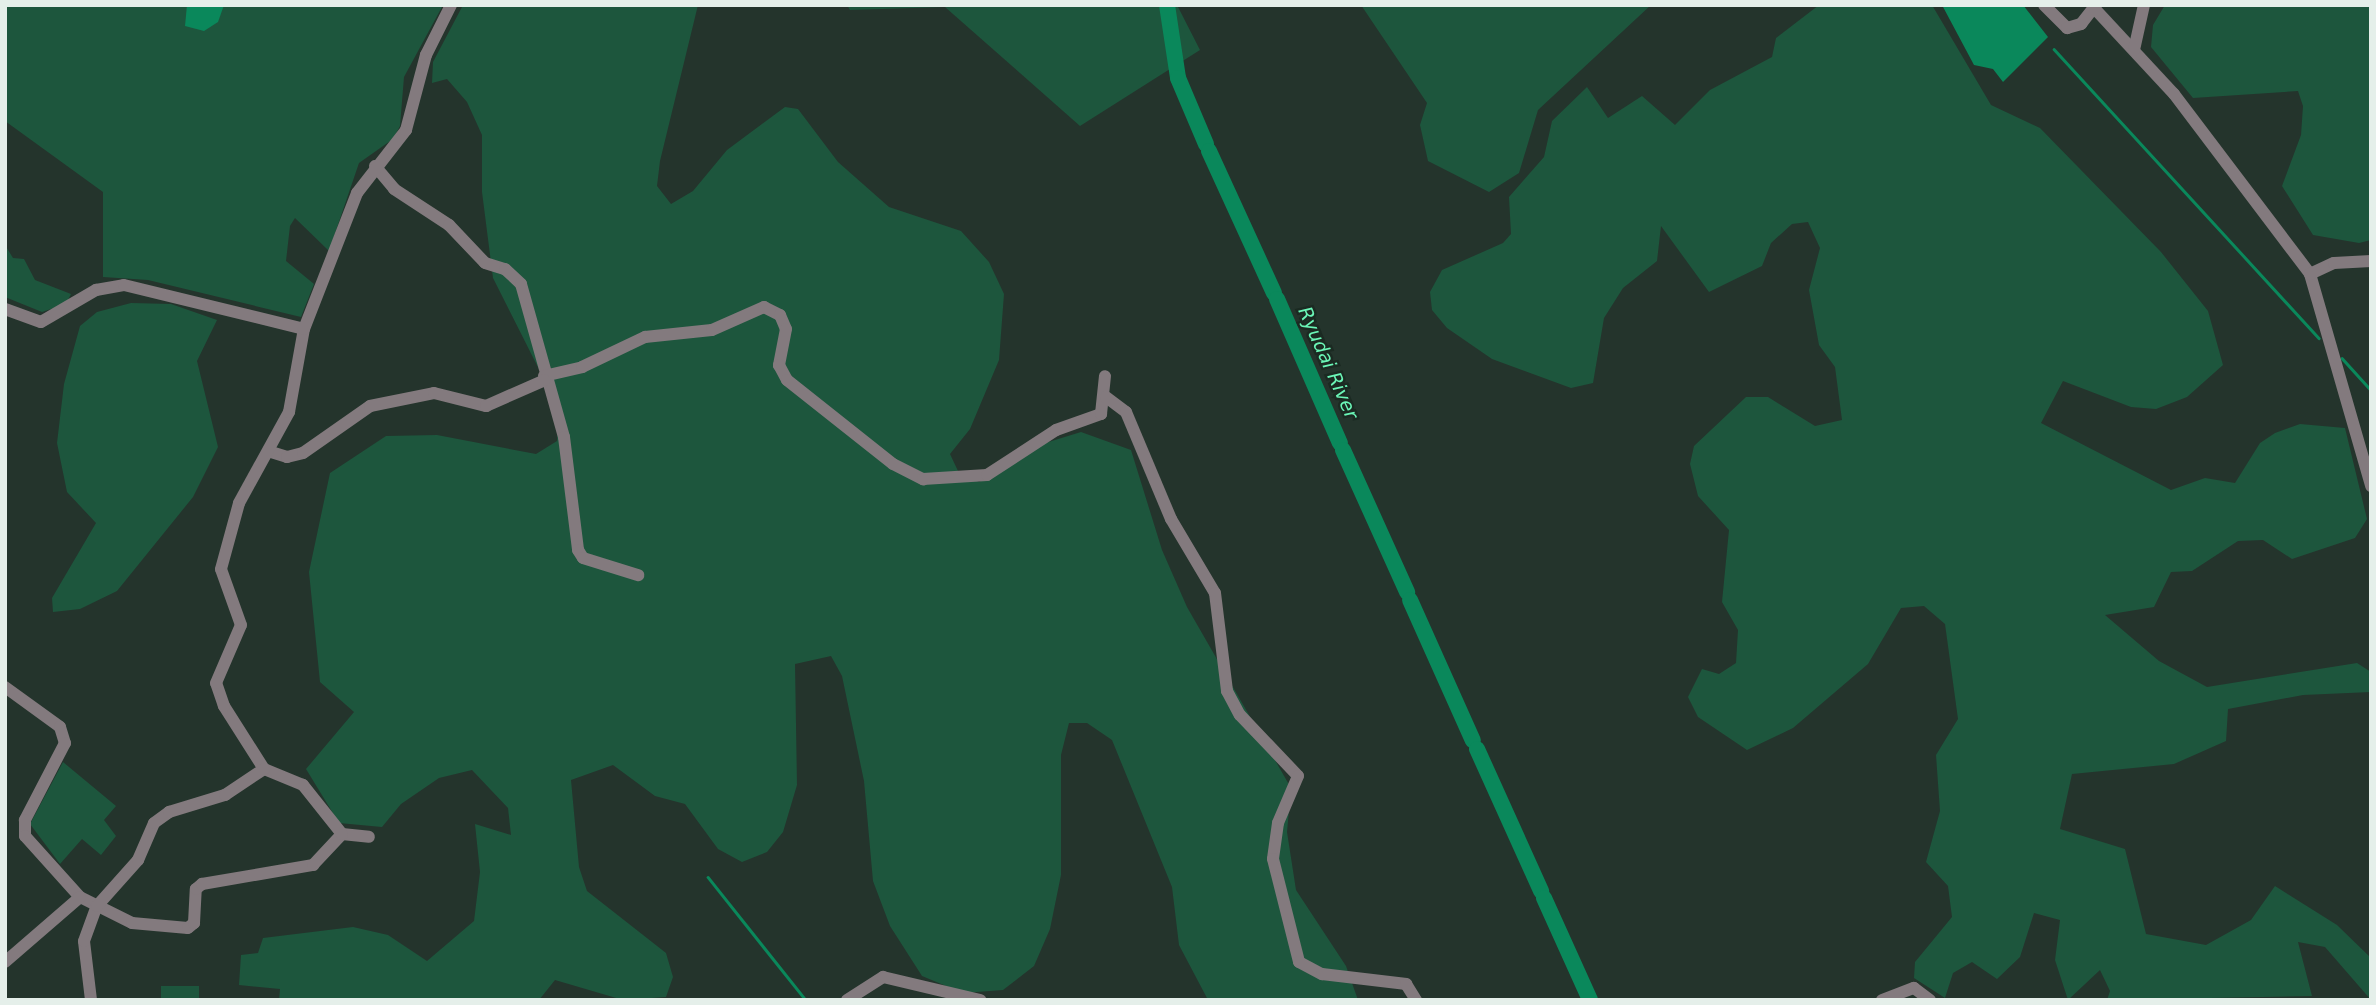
<!DOCTYPE html>
<style>
body{margin:0}
#map{position:relative;width:2376px;height:1005px;overflow:hidden;background:#24342c;font-family:"DejaVu Sans",sans-serif}
div>[style]{position:absolute}
.green>*{inset:0;background:#1d563d;transform-origin:0 0}
.water>*{inset:0;background:#0a885b}
.stream>*{height:2.5px;margin:-1.25px;padding:0 1.25px;transform-origin:1.25px;border-radius:1.25px;background:#0a885b}
.river>*{height:16px;margin:-8px;padding:0 8px;transform-origin:8px;border-radius:8px;background:#0a885b}
.minor>*{height:12px;margin:-6px;padding:0 6px;transform-origin:6px;border-radius:6px;background:#837a7e}
span{translate:-50% -50%;white-space:nowrap;text-align:center;line-height:1.15;-webkit-text-stroke:5px #1b2a22;paint-order:stroke}
.water-label{font-size:19px;color:#6bf6b7;font-style:italic}
.frame{position:absolute;inset:0;border:7px solid #e5efea;pointer-events:none}
</style>
<div id="map">
<div class="green">
<div style="clip-path:polygon(5px 5px,443px 5px,404px 77px,400px 126px,393px 139px,359px 163px,329px 251px,295px 218px,290px 226px,286px 261px,314px 284px,301px 317px,148px 280px,103px 277px,103px 192px,5px 121px)"></div>
<div style="clip-path:polygon(463px 5px,698px 5px,660px 161px,657px 186px,671px 204px,693px 191px,727px 150px,785px 107px,798px 109px,838px 162px,889px 207px,961px 231px,989px 262px,1004px 294px,999px 360px,970px 429px,950px 454px,958px 471px,979px 482px,1042px 444px,1081px 432px,1131px 450px,1162px 550px,1187px 607px,1291px 788px,1287px 832px,1296px 890px,1346px 966px,1358px 1000px,1208px 1000px,1179px 945px,1172px 887px,1112px 740px,1087px 723px,1069px 723px,1061px 755px,1061px 875px,1050px 929px,1034px 966px,1003px 990px,963px 993px,922px 976px,890px 926px,873px 881px,864px 781px,842px 676px,831px 656px,795px 664px,797px 785px,783px 832px,767px 852px,742px 862px,718px 849px,685px 804px,655px 796px,613px 765px,571px 780px,579px 867px,587px 891px,666px 953px,673px 977px,666px 997px,623px 1000px,555px 980px,539px 1000px,279px 1000px,280px 989px,239px 985px,241px 955px,258px 953px,263px 938px,353px 927px,388px 935px,427px 961px,474px 921px,480px 872px,475px 824px,511px 835px,508px 808px,472px 770px,439px 778px,401px 804px,382px 827px,339px 823px,306px 769px,354px 712px,320px 682px,309px 572px,330px 473px,386px 436px,437px 435px,536px 454px,557px 441px,559px 409px,493px 278px,482px 192px,482px 135px,467px 102px,447px 79px,432px 83px,433px 62px)"></div>
<div style="clip-path:polygon(847px 5px,1177px 5px,1200px 50px,1080px 126px,945px 7px,850px 10px)"></div>
<div style="clip-path:polygon(1361px 5px,1651px 5px,1538px 110px,1519px 173px,1489px 192px,1428px 161px,1420px 125px,1427px 103px)"></div>
<div style="clip-path:polygon(1819px 5px,1932px 5px,1991px 105px,2040px 128px,2161px 252px,2208px 311px,2223px 365px,2187px 397px,2156px 409px,2131px 407px,2063px 381px,2041px 423px,2171px 490px,2205px 478px,2235px 483px,2260px 443px,2275px 433px,2300px 424px,2345px 428px,2367px 519px,2355px 538px,2292px 559px,2263px 540px,2238px 541px,2192px 571px,2171px 572px,2154px 607px,2105px 615px,2159px 661px,2207px 687px,2357px 663px,2371px 672px,2371px 692px,2303px 695px,2228px 709px,2226px 741px,2174px 764px,2072px 774px,2060px 829px,2125px 849px,2146px 934px,2206px 945px,2251px 920px,2275px 886px,2337px 925px,2371px 958px,2371px 1000px,2325px 947px,2298px 942px,2312px 996px,2107px 1000px,2110px 991px,2100px 970px,2068px 1000px,2055px 960px,2060px 920px,2034px 913px,2020px 957px,1997px 979px,1972px 962px,1953px 973px,1945px 998px,1914px 978px,1915px 962px,1952px 917px,1948px 886px,1926px 862px,1940px 811px,1936px 755px,1958px 719px,1945px 624px,1924px 606px,1901px 608px,1868px 664px,1793px 728px,1747px 750px,1698px 717px,1688px 697px,1702px 669px,1719px 674px,1736px 663px,1738px 630px,1722px 602px,1729px 530px,1698px 496px,1690px 464px,1694px 446px,1746px 397px,1768px 397px,1815px 426px,1842px 420px,1835px 367px,1819px 345px,1809px 290px,1820px 248px,1808px 222px,1792px 224px,1771px 243px,1762px 266px,1709px 292px,1661px 226px,1657px 261px,1623px 288px,1604px 318px,1593px 383px,1571px 388px,1492px 359px,1447px 328px,1432px 310px,1430px 292px,1442px 270px,1503px 243px,1511px 234px,1509px 197px,1544px 157px,1552px 121px,1587px 87px,1608px 118px,1642px 96px,1675px 125px,1710px 90px,1772px 57px,1776px 38px)"></div>
<div style="clip-path:polygon(2165px 5px,2371px 5px,2371px 240px,2359px 243px,2313px 235px,2282px 186px,2301px 135px,2303px 106px,2298px 91px,2193px 98px,2151px 47px,2153px 25px)"></div>
<div style="clip-path:polygon(5px 245px,13px 258px,24px 259px,35px 280px,71px 294px,66px 304px,42px 312px,5px 297px)"></div>
<div style="clip-path:polygon(131px 303px,171px 304px,217px 320px,197px 361px,218px 447px,193px 497px,117px 591px,80px 609px,53px 612px,52px 598px,96px 523px,67px 492px,57px 443px,64px 384px,80px 326px,97px 312px)"></div>
<div style="clip-path:polygon(63px 762px,116px 806px,104px 820px,116px 836px,101px 855px,82px 839px,60px 864px,30px 824px)"></div>
<div style="left:161px;top:986px;width:38px;height:14px"></div>
</div>
<div class="water">
<div style="clip-path:polygon(187px 5px,224px 5px,218px 22px,204px 31px,185px 26px)"></div>
<div style="clip-path:polygon(1942px 5px,2023px 5px,2048px 37px,2003px 82px,1993px 69px,1974px 65px)"></div>
</div>
<div class="stream">
<div style="left:2054px;top:49px;width:392px;rotate:47.5deg"></div>
<div style="left:2342px;top:358px;width:43px;rotate:47.8deg"></div>
<div style="left:708px;top:877px;width:157px;rotate:51.5deg"></div>
</div>
<div class="river">
<div style="left:1167px;top:5px;width:74px;rotate:81.4deg"></div>
<div style="left:1178px;top:78px;width:72px;rotate:67deg"></div>
<div style="left:1209px;top:151px;width:156px;rotate:65.4deg"></div>
<div style="left:1277px;top:299px;width:157px;rotate:66.4deg"></div>
<div style="left:1343px;top:450px;width:156px;rotate:65.7deg"></div>
<div style="left:1410px;top:600px;width:154px;rotate:65.9deg"></div>
<div style="left:1477px;top:749px;width:156px;rotate:65.7deg"></div>
<div style="left:1544px;top:898px;width:112px;rotate:65.7deg"></div>
</div>
<div class="minor">
<div style="left:2044px;top:5px;width:33px;rotate:45deg"></div>
<div style="left:2067px;top:28px;width:15px;rotate:-16deg"></div>
<div style="left:2081px;top:24px;width:24px;rotate:-52deg"></div>
<div style="left:2095px;top:9px;width:116px;rotate:47.1deg"></div>
<div style="left:2174px;top:94px;width:226px;rotate:52.9deg"></div>
<div style="left:2310px;top:274px;width:221px;rotate:73.9deg"></div>
<div style="left:2134px;top:50px;width:46px;rotate:-77.5deg"></div>
<div style="left:375px;top:166px;width:30px;rotate:50deg"></div>
<div style="left:394px;top:189px;width:66px;rotate:33.2deg"></div>
<div style="left:449px;top:225px;width:52px;rotate:46.5deg"></div>
<div style="left:485px;top:263px;width:21px;rotate:17deg"></div>
<div style="left:505px;top:269px;width:22px;rotate:43deg"></div>
<div style="left:521px;top:284px;width:159px;rotate:74.3deg"></div>
<div style="left:564px;top:437px;width:114px;rotate:82.9deg"></div>
<div style="left:578px;top:550px;width:9px;rotate:58deg"></div>
<div style="left:583px;top:558px;width:58px;rotate:17.2deg"></div>
<div style="left:2310px;top:274px;width:26px;rotate:-25deg"></div>
<div style="left:2334px;top:263px;width:37px;rotate:-3deg"></div>
<div style="left:5px;top:309px;width:38px;rotate:20deg"></div>
<div style="left:41px;top:322px;width:64px;rotate:-30.2deg"></div>
<div style="left:96px;top:290px;width:28px;rotate:-10deg"></div>
<div style="left:124px;top:285px;width:185px;rotate:13.7deg"></div>
<div style="left:544px;top:376px;width:39px;rotate:-13deg"></div>
<div style="left:582px;top:367px;width:70px;rotate:-25.5deg"></div>
<div style="left:645px;top:337px;width:67px;rotate:-6deg"></div>
<div style="left:712px;top:330px;width:57px;rotate:-23.9deg"></div>
<div style="left:764px;top:307px;width:18px;rotate:27deg"></div>
<div style="left:780px;top:315px;width:15px;rotate:67deg"></div>
<div style="left:786px;top:329px;width:37px;rotate:101deg"></div>
<div style="left:779px;top:365px;width:17px;rotate:62deg"></div>
<div style="left:787px;top:380px;width:135px;rotate:38.4deg"></div>
<div style="left:893px;top:464px;width:34px;rotate:27deg"></div>
<div style="left:923px;top:479px;width:64px;rotate:-3.6deg"></div>
<div style="left:987px;top:475px;width:82px;rotate:-33.1deg"></div>
<div style="left:1056px;top:430px;width:48px;rotate:-19.6deg"></div>
<div style="left:1101px;top:414px;width:38px;rotate:-84deg"></div>
<div style="left:1106px;top:397px;width:25px;rotate:37deg"></div>
<div style="left:1126px;top:412px;width:116px;rotate:67.2deg"></div>
<div style="left:1171px;top:519px;width:86px;rotate:59.3deg"></div>
<div style="left:1215px;top:593px;width:99px;rotate:83deg"></div>
<div style="left:1227px;top:691px;width:27px;rotate:62deg"></div>
<div style="left:1240px;top:715px;width:84px;rotate:46.4deg"></div>
<div style="left:1298px;top:776px;width:51px;rotate:113.1deg"></div>
<div style="left:1278px;top:823px;width:36px;rotate:98deg"></div>
<div style="left:1273px;top:859px;width:106px;rotate:75.8deg"></div>
<div style="left:1299px;top:962px;width:26px;rotate:28deg"></div>
<div style="left:1322px;top:974px;width:85px;rotate:6.8deg"></div>
<div style="left:1406px;top:984px;width:19px;rotate:58deg"></div>
<div style="left:271px;top:452px;width:17px;rotate:17deg"></div>
<div style="left:287px;top:457px;width:16px;rotate:-14deg"></div>
<div style="left:303px;top:453px;width:82px;rotate:-35deg"></div>
<div style="left:370px;top:406px;width:65px;rotate:-11.5deg"></div>
<div style="left:434px;top:393px;width:54px;rotate:14deg"></div>
<div style="left:486px;top:406px;width:64px;rotate:-23.8deg"></div>
<div style="left:5px;top:687px;width:68px;rotate:36deg"></div>
<div style="left:60px;top:727px;width:17px;rotate:73deg"></div>
<div style="left:65px;top:743px;width:87px;rotate:117.5deg"></div>
<div style="left:25px;top:820px;width:16px;rotate:90deg"></div>
<div style="left:25px;top:836px;width:82px;rotate:48deg"></div>
<div style="left:80px;top:897px;width:58px;rotate:26.6deg"></div>
<div style="left:132px;top:923px;width:56px;rotate:5.1deg"></div>
<div style="left:188px;top:928px;width:8px;rotate:-40deg"></div>
<div style="left:194px;top:923px;width:34px;rotate:-87deg"></div>
<div style="left:196px;top:889px;width:8px;rotate:-40deg"></div>
<div style="left:202px;top:884px;width:113px;rotate:-9.7deg"></div>
<div style="left:313px;top:865px;width:42px;rotate:-46.9deg"></div>
<div style="left:342px;top:834px;width:27px;rotate:6deg"></div>
<div style="left:342px;top:834px;width:63px;rotate:-128.5deg"></div>
<div style="left:303px;top:785px;width:42px;rotate:-157.7deg"></div>
<div style="left:264px;top:769px;width:75px;rotate:-122.4deg"></div>
<div style="left:224px;top:706px;width:24px;rotate:-109deg"></div>
<div style="left:216px;top:683px;width:63px;rotate:-66.7deg"></div>
<div style="left:241px;top:625px;width:59px;rotate:-109.7deg"></div>
<div style="left:221px;top:569px;width:68px;rotate:-74.7deg"></div>
<div style="left:239px;top:503px;width:104px;rotate:-61.2deg"></div>
<div style="left:289px;top:412px;width:84px;rotate:-79.8deg"></div>
<div style="left:304px;top:329px;width:146px;rotate:-68.7deg"></div>
<div style="left:357px;top:193px;width:80px;rotate:-52.1deg"></div>
<div style="left:406px;top:130px;width:78px;rotate:-75.1deg"></div>
<div style="left:426px;top:55px;width:56px;rotate:-63.4deg"></div>
<div style="left:5px;top:962px;width:99px;rotate:-40.9deg"></div>
<div style="left:91px;top:1000px;width:59px;rotate:-96.8deg"></div>
<div style="left:84px;top:941px;width:37px;rotate:-70deg"></div>
<div style="left:97px;top:906px;width:62px;rotate:-48.3deg"></div>
<div style="left:138px;top:860px;width:40px;rotate:-66.6deg"></div>
<div style="left:154px;top:823px;width:19px;rotate:-36deg"></div>
<div style="left:169px;top:812px;width:59px;rotate:-16.9deg"></div>
<div style="left:225px;top:795px;width:47px;rotate:-33.7deg"></div>
<div style="left:847px;top:1000px;width:43px;rotate:-32.6deg"></div>
<div style="left:883px;top:977px;width:100px;rotate:13.3deg"></div>
<div style="left:1882px;top:1000px;width:34px;rotate:-21deg"></div>
<div style="left:1914px;top:988px;width:20px;rotate:37deg"></div>
</div>
<div class="water-label">
<span style="left:1328px;top:363px;rotate:66deg">Ryudai River</span>
</div>
<div class="frame"></div>
</div>
